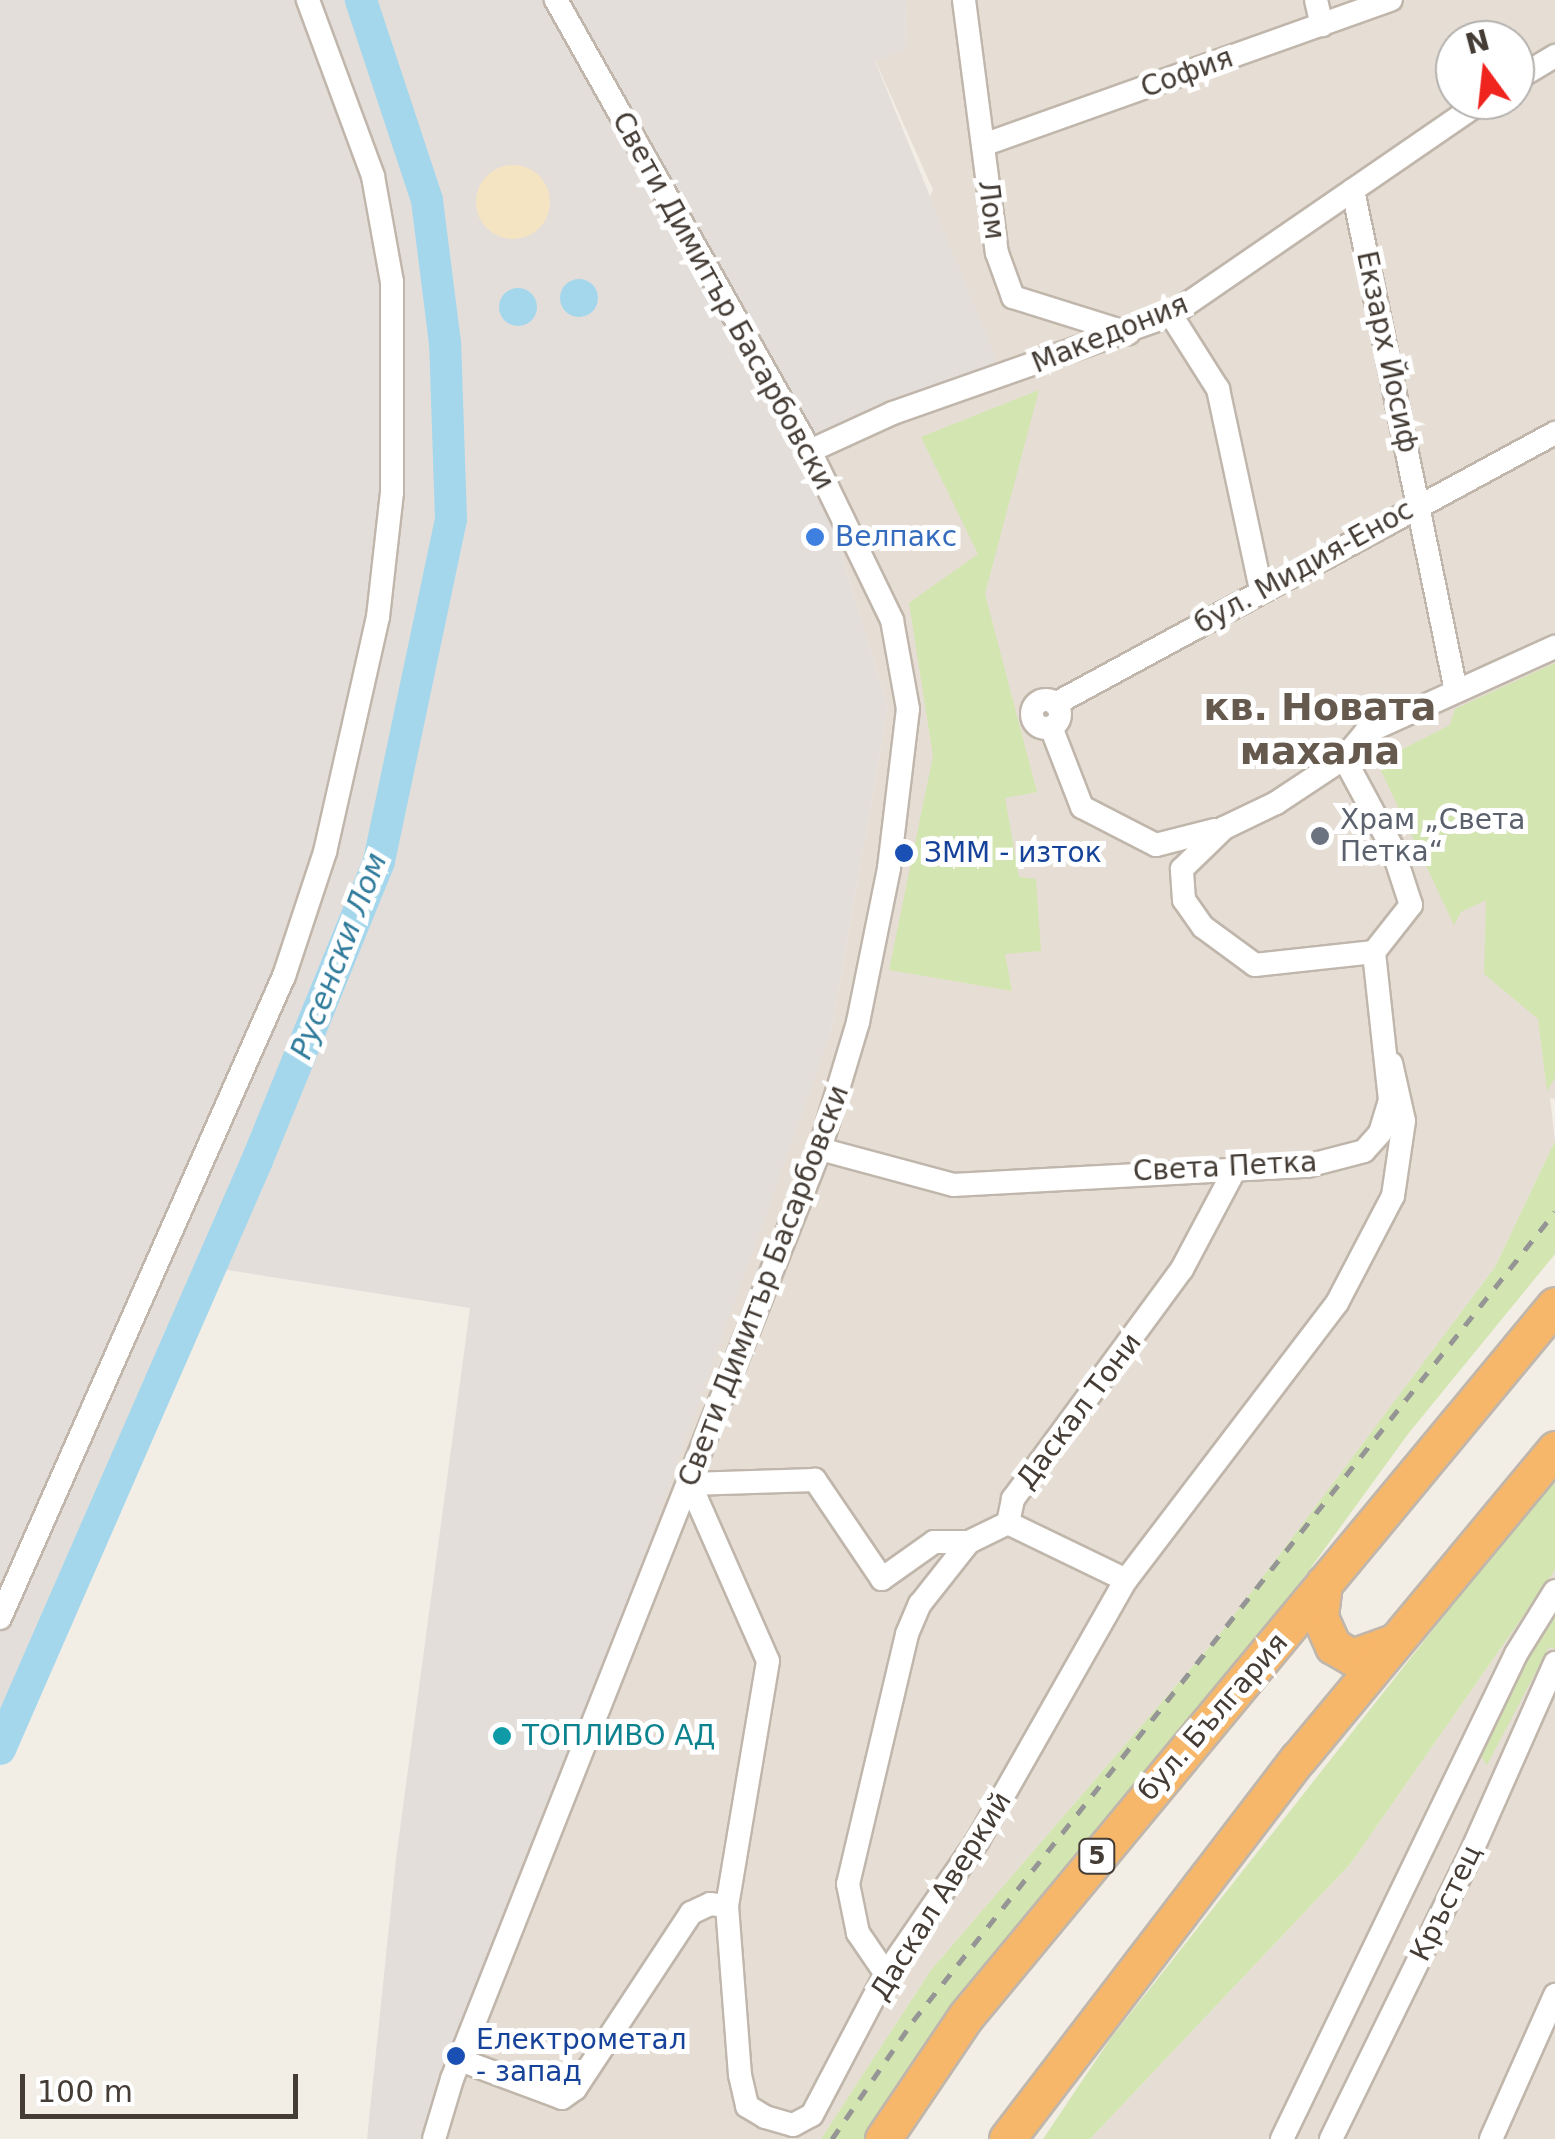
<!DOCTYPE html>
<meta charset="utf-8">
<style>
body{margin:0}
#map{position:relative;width:1555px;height:2139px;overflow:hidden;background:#f2ede5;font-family:"DejaVu Sans",sans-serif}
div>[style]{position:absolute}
.residential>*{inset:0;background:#e6ded4}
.industrial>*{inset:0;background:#e4deda}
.green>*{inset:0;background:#d3e5b0}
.sand>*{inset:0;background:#f5e4c2}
.round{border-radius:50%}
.water>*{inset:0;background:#a4d7ec}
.river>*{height:32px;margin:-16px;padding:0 16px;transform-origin:16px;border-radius:16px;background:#a4d7ec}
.roads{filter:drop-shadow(2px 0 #c0b6ab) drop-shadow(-2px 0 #c0b6ab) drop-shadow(0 2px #c0b6ab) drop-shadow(0 -2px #c0b6ab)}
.minor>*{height:22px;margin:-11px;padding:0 11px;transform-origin:11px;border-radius:11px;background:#fff}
.minor>.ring{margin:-11px;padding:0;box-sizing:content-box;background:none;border:22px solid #fff;border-radius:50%}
.highway>*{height:35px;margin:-17.5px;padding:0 17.5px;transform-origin:17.5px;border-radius:17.5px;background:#f7b76b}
.rail>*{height:5px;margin-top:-2.5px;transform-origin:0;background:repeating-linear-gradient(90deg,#959595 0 12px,transparent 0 24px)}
.dots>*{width:28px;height:28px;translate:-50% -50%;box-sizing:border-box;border:5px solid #fff;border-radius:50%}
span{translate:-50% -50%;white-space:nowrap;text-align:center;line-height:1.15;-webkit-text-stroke:10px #fff;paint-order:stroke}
.shield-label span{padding:2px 8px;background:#fff;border:2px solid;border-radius:8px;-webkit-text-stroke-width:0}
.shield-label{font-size:25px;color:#443c35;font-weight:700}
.street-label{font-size:28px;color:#443c35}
.shop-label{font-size:28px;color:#366cbe}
.left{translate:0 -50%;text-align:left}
.worship-label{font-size:28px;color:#5b616d}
.transit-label{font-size:28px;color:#164399}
.culture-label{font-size:28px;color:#0d838f}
.water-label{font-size:30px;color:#307b9b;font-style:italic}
.district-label{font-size:38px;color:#66594d;font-weight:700}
.north{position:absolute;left:1435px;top:20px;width:100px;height:100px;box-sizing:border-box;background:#fff;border:2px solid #b4b1ae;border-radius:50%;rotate:345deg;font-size:28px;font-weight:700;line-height:40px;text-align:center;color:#443c35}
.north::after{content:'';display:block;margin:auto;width:35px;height:45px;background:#f0241e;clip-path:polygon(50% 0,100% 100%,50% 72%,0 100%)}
.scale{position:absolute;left:20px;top:2074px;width:278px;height:45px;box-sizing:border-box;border:5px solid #443c35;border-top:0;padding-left:12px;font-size:30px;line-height:35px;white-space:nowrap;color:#443c35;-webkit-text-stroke:8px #fff;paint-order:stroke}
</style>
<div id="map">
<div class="residential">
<i style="clip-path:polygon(evenodd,906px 0,1555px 0,1555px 1099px,1550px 1098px,1555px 1141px,1495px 1267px,1217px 1638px,931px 1970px,821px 2139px,448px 2139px,460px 2060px,831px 1033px,888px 707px,810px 451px,933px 190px,875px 60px,905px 50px,906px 0,1455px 40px,1515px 40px,1515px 100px,1455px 100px,1455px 40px)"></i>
<i style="clip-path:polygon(1555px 1570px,1555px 2139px,1090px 2139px,1351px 1863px)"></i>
</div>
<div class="industrial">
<i style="clip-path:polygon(0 0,906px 0,905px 50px,875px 61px,997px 361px,810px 451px,888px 707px,831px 1033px,436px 2139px,367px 2139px,396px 1859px,470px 1308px,221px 1269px,0 1710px)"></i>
</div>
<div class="green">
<i style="clip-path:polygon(1039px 390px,985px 594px,1037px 792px,1005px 798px,1019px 877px,1036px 879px,1041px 951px,1005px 954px,1012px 991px,889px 970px,933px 756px,909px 603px,978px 554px,921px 437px)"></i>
<i style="clip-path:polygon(1555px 663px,1555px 1078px,1547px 1091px,1538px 1019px,1484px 974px,1486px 900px,1461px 912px,1454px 925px,1377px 762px,1450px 725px,1455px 709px)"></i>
<i style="clip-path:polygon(1555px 1141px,1555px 1254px,1408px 1434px,1254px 1646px,869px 2139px,821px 2139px,931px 1970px,1217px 1638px,1495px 1267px)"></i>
<i style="clip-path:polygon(1555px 1475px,1555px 1570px,1351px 1863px,1090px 2139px,1043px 2139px,1111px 2038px)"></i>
<i style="clip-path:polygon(1555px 1600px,1555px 1649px,1549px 1647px,1487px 1765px,1475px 1748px)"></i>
</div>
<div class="sand">
<i class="round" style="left:476px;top:165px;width:74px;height:74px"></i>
</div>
<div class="water">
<i class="round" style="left:560px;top:279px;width:38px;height:38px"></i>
<i class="round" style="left:499px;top:288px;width:38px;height:38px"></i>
</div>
<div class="river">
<i style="left:0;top:1749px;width:639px;rotate:-66.4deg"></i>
<i style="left:256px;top:1163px;width:326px;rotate:-67.8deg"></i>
<i style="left:379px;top:861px;width:349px;rotate:-78.1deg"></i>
<i style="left:451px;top:520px;width:177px;rotate:-91.9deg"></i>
<i style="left:445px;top:343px;width:144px;rotate:-97.2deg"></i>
<i style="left:427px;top:200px;width:211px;rotate:-108.3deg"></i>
</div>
<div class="roads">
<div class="minor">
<i style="left:964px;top:0;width:255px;rotate:82.6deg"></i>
<i style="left:997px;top:253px;width:47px;rotate:70deg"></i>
<i style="left:1013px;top:297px;width:121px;rotate:17.4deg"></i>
<i style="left:1316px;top:0;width:26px;rotate:77deg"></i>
<i style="left:1515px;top:80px;width:47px;rotate:-31deg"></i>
<i style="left:983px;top:145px;width:433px;rotate:-19.6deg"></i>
<i style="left:1353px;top:190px;width:511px;rotate:78.38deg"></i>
<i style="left:1171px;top:315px;width:88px;rotate:57.6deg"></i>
<i style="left:1218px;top:389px;width:206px;rotate:77.9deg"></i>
<i style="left:810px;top:451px;width:91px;rotate:-24.6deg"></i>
<i style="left:893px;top:413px;width:295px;rotate:-19.4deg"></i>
<i style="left:1171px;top:315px;width:380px;rotate:-34.5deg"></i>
<i class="ring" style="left:1032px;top:700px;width:6px;height:6px"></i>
<i style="left:1055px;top:704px;width:569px;rotate:-28.46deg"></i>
<i style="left:1051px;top:727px;width:86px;rotate:68.8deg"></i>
<i style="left:1082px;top:807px;width:83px;rotate:27.2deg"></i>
<i style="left:1156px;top:845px;width:61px;rotate:-14.3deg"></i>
<i style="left:1344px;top:758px;width:101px;rotate:61.7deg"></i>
<i style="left:1392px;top:847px;width:61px;rotate:71.9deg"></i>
<i style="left:1411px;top:905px;width:60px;rotate:128.2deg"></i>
<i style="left:820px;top:1149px;width:138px;rotate:15.1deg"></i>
<i style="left:953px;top:1185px;width:355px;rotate:-3.1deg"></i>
<i style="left:1307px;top:1166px;width:59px;rotate:-14.7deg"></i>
<i style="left:1364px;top:1151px;width:24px;rotate:-48deg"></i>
<i style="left:1380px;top:1133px;width:34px;rotate:-73deg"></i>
<i style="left:1390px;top:1100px;width:149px;rotate:-96.2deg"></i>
<i style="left:1374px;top:952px;width:120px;rotate:173.8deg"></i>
<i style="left:1255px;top:965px;width:64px;rotate:-143.8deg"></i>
<i style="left:1203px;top:927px;width:33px;rotate:-125deg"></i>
<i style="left:1184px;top:900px;width:31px;rotate:-94deg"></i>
<i style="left:1182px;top:869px;width:59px;rotate:-44.3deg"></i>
<i style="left:1224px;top:828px;width:58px;rotate:-25.7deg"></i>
<i style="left:1276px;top:803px;width:82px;rotate:-33.5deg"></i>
<i style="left:1344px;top:758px;width:33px;rotate:-50deg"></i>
<i style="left:1365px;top:733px;width:209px;rotate:-24.4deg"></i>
<i style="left:1008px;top:1523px;width:131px;rotate:25.8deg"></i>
<i style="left:969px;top:1542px;width:35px;rotate:180deg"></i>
<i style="left:934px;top:1542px;width:64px;rotate:144.6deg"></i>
<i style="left:882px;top:1579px;width:120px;rotate:-124.1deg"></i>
<i style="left:815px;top:1480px;width:125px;rotate:178.2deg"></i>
<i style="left:690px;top:1484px;width:193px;rotate:66.2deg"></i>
<i style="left:768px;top:1661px;width:248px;rotate:99.5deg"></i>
<i style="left:727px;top:1906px;width:169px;rotate:85.6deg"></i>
<i style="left:740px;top:2075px;width:32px;rotate:77deg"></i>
<i style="left:747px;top:2106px;width:21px;rotate:31deg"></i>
<i style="left:765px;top:2117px;width:29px;rotate:16deg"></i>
<i style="left:793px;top:2125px;width:21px;rotate:-28deg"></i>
<i style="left:812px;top:2115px;width:159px;rotate:-62.3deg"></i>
<i style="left:886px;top:1974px;width:163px;rotate:-55.5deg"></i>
<i style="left:978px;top:1840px;width:299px;rotate:-60.4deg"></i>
<i style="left:1126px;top:1580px;width:348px;rotate:-52.7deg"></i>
<i style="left:1337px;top:1303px;width:121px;rotate:-62.4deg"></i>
<i style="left:1393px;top:1196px;width:76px;rotate:-81.7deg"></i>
<i style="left:1404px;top:1121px;width:59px;rotate:-102.6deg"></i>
<i style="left:0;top:1618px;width:702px;rotate:-66.14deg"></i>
<i style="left:284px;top:976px;width:131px;rotate:-71.7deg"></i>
<i style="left:325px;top:852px;width:241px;rotate:-77.3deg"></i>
<i style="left:378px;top:617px;width:126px;rotate:-83.6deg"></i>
<i style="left:392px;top:492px;width:210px;rotate:-90deg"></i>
<i style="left:392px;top:282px;width:108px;rotate:-100.2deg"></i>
<i style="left:373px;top:176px;width:188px;rotate:-110.3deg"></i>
<i style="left:886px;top:1974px;width:50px;rotate:-124.3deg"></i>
<i style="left:858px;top:1933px;width:50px;rotate:-101.5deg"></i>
<i style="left:848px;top:1884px;width:257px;rotate:-76.7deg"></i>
<i style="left:907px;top:1634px;width:33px;rotate:-67deg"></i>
<i style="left:920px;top:1604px;width:79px;rotate:-51.7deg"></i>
<i style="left:969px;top:1542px;width:43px;rotate:-26deg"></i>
<i style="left:1008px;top:1523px;width:25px;rotate:-78deg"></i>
<i style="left:1013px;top:1499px;width:285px;rotate:-53.7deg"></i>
<i style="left:1182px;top:1269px;width:111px;rotate:-62deg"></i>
<i style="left:460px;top:2060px;width:109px;rotate:20.4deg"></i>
<i style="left:562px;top:2098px;width:16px;rotate:-35deg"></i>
<i style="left:575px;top:2089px;width:211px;rotate:-56.6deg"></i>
<i style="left:691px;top:1913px;width:21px;rotate:-25deg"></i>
<i style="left:710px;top:1904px;width:17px;rotate:7deg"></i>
<i style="left:434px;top:2139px;width:63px;rotate:-73.3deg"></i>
<i style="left:452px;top:2079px;width:1000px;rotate:-68.41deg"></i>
<i style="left:820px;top:1149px;width:133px;rotate:-73.3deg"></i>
<i style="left:858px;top:1022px;width:157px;rotate:-78.6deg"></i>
<i style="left:889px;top:868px;width:160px;rotate:-83.2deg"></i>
<i style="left:908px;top:709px;width:90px;rotate:-100.2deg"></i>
<i style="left:892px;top:620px;width:188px;rotate:-115.9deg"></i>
<i style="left:810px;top:451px;width:518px;rotate:-119.39deg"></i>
<i style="left:1282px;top:2139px;width:538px;rotate:-64.24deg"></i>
<i style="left:1516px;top:1654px;width:74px;rotate:-58.2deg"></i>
<i style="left:1331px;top:2139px;width:306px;rotate:-63.9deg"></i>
<i style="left:1466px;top:1864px;width:220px;rotate:-66.1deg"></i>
<i style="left:1491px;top:2139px;width:158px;rotate:-66deg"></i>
</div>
<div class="highway">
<i style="left:1324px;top:1583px;width:34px;rotate:97deg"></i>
<i style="left:1320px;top:1617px;width:32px;rotate:66deg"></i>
<i style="left:1333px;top:1646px;width:22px;rotate:30deg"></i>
<i style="left:1352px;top:1657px;width:45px;rotate:-19.7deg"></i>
<i style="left:883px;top:2139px;width:148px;rotate:-56deg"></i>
<i style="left:966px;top:2016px;width:923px;rotate:-50.36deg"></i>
<i style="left:1007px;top:2139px;width:479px;rotate:-52.6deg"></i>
<i style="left:1298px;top:1759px;width:403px;rotate:-50.3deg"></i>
</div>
</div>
<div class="rail">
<i style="left:832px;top:2139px;width:143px;rotate:-55.5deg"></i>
<i style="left:913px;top:2021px;width:1033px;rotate:-51.57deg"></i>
</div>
<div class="dots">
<i style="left:815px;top:537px;background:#3f7fe0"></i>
<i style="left:1320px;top:836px;background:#6b7280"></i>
<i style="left:904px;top:853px;background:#1a4fb4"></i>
<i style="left:502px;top:1736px;background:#0f9aa8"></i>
<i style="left:456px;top:2056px;background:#1a4fb4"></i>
</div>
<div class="shield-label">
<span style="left:1097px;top:1856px">5</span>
</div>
<div class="street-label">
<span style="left:1187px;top:73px;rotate:-20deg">София</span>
<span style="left:991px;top:210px;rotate:83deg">Лом</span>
<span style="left:723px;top:301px;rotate:61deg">Свети Димитър Басарбовски</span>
<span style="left:1110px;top:334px;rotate:-22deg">Македония</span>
<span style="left:1387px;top:352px;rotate:78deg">Екзарх Йосиф</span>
<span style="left:1304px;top:567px;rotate:-29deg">бул. Мидия-Енос</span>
<span style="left:1225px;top:1167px;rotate:-3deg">Света Петка</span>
<span style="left:764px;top:1286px;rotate:-69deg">Свети Димитър Басарбовски</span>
<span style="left:1079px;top:1411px;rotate:-53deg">Даскал Тони</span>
<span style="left:1213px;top:1717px;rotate:-49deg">бул. България</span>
<span style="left:941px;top:1896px;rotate:-58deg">Даскал Аверкий</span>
<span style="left:1446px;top:1903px;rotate:-64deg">Кръстец</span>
</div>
<div class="shop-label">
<span class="left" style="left:835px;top:537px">Велпакс</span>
</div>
<div class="worship-label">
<span class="left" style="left:1340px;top:836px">Храм „Света<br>Петка“</span>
</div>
<div class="transit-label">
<span class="left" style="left:924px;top:853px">ЗММ - изток</span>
<span class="left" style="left:476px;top:2056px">Електрометал<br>- запад</span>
</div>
<div class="culture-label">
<span class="left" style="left:522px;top:1736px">ТОПЛИВО АД</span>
</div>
<div class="water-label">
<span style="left:339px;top:956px;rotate:-69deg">Русенски Лом</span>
</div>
<div class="district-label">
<span style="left:1320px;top:730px">кв. Новата<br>махала</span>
</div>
<div class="north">N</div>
<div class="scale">100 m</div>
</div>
